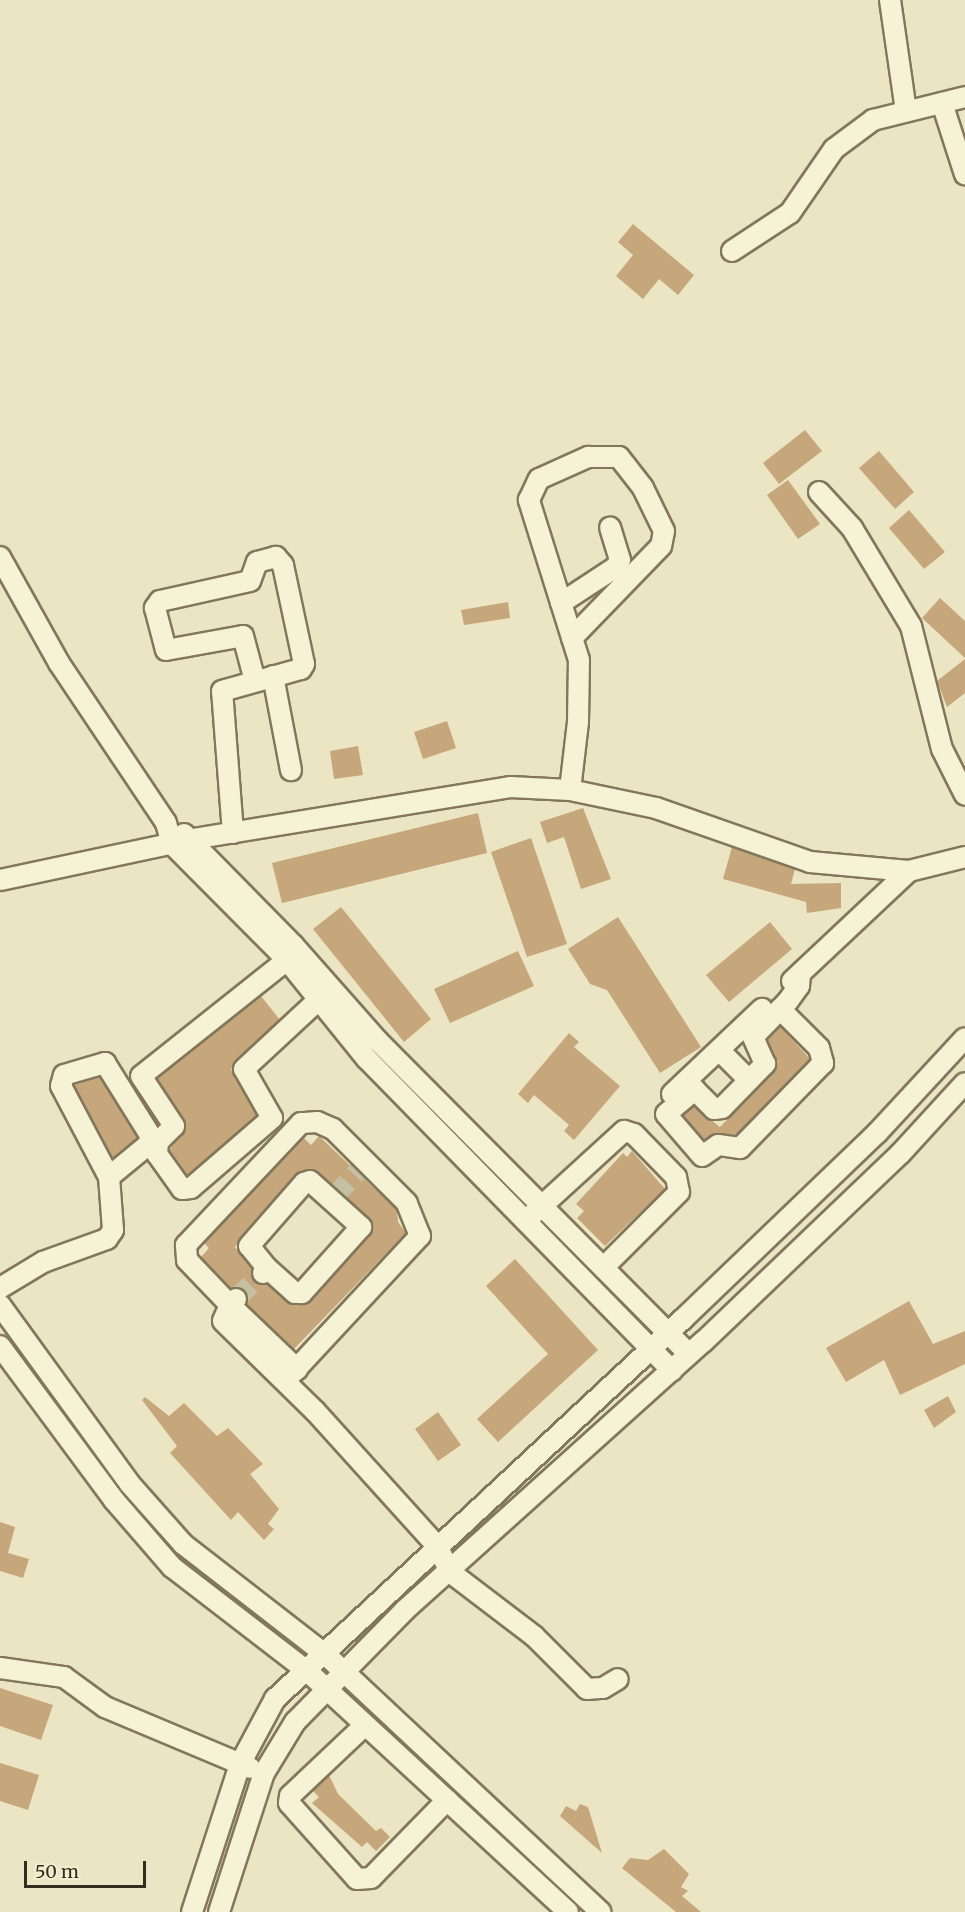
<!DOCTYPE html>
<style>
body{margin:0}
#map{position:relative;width:965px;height:1912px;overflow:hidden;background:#ebe5c3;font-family:Merriweather,serif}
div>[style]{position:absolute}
.building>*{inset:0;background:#c6a67b}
.minor-tunnel>*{height:20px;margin-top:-10px;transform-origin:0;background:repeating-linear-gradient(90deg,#c6c0a2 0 20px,transparent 0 30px)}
.roads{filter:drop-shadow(2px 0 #83775b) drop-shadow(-2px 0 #83775b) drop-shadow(0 2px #83775b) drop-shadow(0 -2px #83775b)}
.minor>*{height:20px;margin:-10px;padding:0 10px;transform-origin:10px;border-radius:10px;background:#f6f2d5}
span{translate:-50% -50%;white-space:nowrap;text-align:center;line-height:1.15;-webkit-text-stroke:4.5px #f3eed2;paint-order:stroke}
.scale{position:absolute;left:24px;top:1861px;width:122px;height:27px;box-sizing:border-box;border:3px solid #342c1e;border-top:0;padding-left:8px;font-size:18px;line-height:21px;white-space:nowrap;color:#342c1e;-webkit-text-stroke:4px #f3eed2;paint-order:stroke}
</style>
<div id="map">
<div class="building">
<i style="clip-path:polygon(633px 224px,694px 275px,678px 295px,659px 279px,643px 299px,616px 276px,633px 255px,618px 242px)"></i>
<i style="clip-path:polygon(805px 430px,822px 451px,779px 484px,763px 463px)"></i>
<i style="clip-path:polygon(879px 451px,914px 492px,895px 509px,859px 468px)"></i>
<i style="clip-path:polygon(788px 480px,820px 524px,798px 539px,767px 495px)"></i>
<i style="clip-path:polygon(909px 510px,945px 552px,924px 569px,889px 528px)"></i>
<i style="clip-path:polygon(940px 598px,965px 621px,965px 658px,922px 618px)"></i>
<i style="clip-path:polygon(508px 602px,510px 618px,464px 625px,461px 610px)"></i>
<i style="clip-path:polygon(965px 659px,965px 693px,947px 707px,937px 681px)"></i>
<i style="clip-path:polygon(447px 721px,456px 748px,423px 759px,414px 732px)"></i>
<i style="clip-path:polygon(358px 746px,363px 775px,334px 779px,330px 751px)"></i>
<i style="clip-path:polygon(583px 808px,611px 879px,581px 889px,564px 837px,547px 843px,540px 822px)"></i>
<i style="clip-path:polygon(478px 813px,487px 853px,282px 903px,272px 863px)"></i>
<i style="clip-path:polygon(531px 838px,567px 944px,527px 957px,491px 852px)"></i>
<i style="clip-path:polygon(732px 847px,795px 869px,791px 884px,841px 883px,841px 908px,807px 913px,806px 902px,723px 879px)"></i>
<i style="clip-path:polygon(341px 907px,431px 1019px,404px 1042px,313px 929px)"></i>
<i style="clip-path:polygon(618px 917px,701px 1047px,660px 1073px,607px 990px,590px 984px,568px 949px)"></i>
<i style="clip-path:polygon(770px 922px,792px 949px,729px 1002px,706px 975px)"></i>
<i style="clip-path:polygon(518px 951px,534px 986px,450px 1023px,434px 989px)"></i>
<i style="clip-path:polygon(261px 996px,280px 1020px,231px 1069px,257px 1115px,187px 1176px,169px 1151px,186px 1124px,157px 1079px)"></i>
<i style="clip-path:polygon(780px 1026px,810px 1059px,736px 1135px,719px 1133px,704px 1140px,683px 1115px,694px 1106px,720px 1127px,774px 1072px,778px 1062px,767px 1040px)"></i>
<i style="clip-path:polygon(569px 1033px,579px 1042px,574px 1047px,620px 1086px,574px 1140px,564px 1131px,569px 1125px,534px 1095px,528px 1103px,518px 1094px)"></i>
<i style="clip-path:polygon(100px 1077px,138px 1138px,113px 1158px,74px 1085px)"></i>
<i style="clip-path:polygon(evenodd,319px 1136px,397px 1210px,398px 1222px,406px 1233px,294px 1349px,246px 1304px,244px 1290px,231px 1288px,201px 1257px,209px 1248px,204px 1243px,304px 1138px,311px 1145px,319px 1136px,308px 1169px,318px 1172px,369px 1218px,373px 1229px,311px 1301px,296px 1305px,267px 1284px,255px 1282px,252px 1269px,235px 1247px,295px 1175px,308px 1169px)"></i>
<i style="clip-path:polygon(632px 1151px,665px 1189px,605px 1246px,577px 1218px,584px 1211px,576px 1204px,623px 1153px,627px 1157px)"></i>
<i style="clip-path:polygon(515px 1259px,598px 1350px,498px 1442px,477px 1419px,548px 1354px,486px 1286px)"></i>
<i style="clip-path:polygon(909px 1301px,933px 1344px,965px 1331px,965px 1364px,900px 1395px,884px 1360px,846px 1382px,826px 1348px)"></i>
<i style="clip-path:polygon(948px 1396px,956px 1412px,934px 1428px,924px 1410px)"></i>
<i style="clip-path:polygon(145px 1397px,169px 1416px,184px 1403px,217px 1436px,228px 1428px,263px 1464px,250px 1474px,279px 1509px,268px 1524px,274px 1529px,264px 1540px,238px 1512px,231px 1520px,170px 1453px,177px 1446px,142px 1400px)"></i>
<i style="clip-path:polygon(438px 1412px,461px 1445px,438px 1461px,415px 1429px)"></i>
<i style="clip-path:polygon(0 1522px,15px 1527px,8px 1553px,29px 1559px,23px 1578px,0 1571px)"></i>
<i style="clip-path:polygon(0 1688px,53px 1705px,41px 1740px,0 1726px)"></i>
<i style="clip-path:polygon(0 1763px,39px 1775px,28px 1810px,0 1801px)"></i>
<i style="clip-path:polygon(329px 1775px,338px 1794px,376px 1831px,381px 1828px,390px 1837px,376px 1851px,367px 1842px,362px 1847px,312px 1803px,319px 1797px,313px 1791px)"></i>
<i style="clip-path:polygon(580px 1804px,588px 1807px,602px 1853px,560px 1816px,566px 1806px,576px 1811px)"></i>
<i style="clip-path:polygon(664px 1849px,689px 1874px,681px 1887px,688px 1891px,682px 1896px,701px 1912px,676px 1912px,622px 1868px,630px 1858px,648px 1860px)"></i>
</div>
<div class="minor-tunnel">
<i style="left:334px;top:1197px;width:40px;rotate:-47deg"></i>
<i style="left:236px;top:1299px;width:37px;rotate:-44deg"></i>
</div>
<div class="roads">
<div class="minor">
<i style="left:890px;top:0;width:112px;rotate:81.8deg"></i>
<i style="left:942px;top:103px;width:75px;rotate:72.1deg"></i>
<i style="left:732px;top:251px;width:69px;rotate:-33.2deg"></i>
<i style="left:790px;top:213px;width:78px;rotate:-55.5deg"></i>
<i style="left:834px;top:149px;width:49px;rotate:-36.6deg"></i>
<i style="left:873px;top:120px;width:95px;rotate:-14deg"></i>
<i style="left:819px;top:492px;width:49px;rotate:47.5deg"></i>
<i style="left:852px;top:528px;width:114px;rotate:59deg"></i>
<i style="left:911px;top:626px;width:127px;rotate:75.9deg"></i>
<i style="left:942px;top:749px;width:51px;rotate:63.4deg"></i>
<i style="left:0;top:557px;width:121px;rotate:60.9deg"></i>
<i style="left:59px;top:663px;width:192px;rotate:56.2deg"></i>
<i style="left:166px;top:823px;width:22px;rotate:74deg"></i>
<i style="left:172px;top:844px;width:163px;rotate:45.2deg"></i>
<i style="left:287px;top:960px;width:127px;rotate:51.1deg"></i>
<i style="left:367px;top:1059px;width:436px;rotate:45.6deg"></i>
<i style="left:561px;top:603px;width:66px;rotate:-33.2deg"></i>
<i style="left:616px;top:567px;width:8px;rotate:-60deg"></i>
<i style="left:620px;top:560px;width:34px;rotate:-107deg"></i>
<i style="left:273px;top:676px;width:96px;rotate:79.2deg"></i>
<i style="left:570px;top:790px;width:68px;rotate:-83.3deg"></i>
<i style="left:578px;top:722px;width:62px;rotate:-89.1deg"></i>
<i style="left:579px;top:660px;width:168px;rotate:-107.4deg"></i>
<i style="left:529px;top:500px;width:23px;rotate:-65deg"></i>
<i style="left:539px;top:479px;width:54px;rotate:-24.2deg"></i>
<i style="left:588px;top:457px;width:31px"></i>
<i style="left:619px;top:457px;width:39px;rotate:52deg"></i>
<i style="left:643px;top:488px;width:48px;rotate:64deg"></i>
<i style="left:664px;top:531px;width:15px;rotate:101deg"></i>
<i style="left:661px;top:546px;width:128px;rotate:134.1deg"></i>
<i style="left:233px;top:833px;width:142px;rotate:-94.4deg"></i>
<i style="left:222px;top:691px;width:82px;rotate:-15.6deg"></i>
<i style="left:301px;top:669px;width:6px;rotate:-59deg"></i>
<i style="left:304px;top:664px;width:101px;rotate:-102deg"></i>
<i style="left:283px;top:565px;width:11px;rotate:-131deg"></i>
<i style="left:276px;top:557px;width:20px;rotate:165deg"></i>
<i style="left:257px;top:562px;width:20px;rotate:110deg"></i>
<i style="left:250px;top:581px;width:92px;rotate:167.5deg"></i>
<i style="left:160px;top:601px;width:9px;rotate:126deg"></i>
<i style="left:155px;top:608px;width:43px;rotate:75.3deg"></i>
<i style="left:166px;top:650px;width:78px;rotate:-10.3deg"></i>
<i style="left:243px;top:636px;width:47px;rotate:75.1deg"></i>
<i style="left:184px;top:834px;width:156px;rotate:45.5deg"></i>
<i style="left:293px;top:945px;width:128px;rotate:48.5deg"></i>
<i style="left:378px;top:1041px;width:441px;rotate:45.2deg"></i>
<i style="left:0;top:880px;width:197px;rotate:-12deg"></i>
<i style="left:193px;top:839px;width:321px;rotate:-9.3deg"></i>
<i style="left:510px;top:787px;width:60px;rotate:2.9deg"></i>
<i style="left:570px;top:790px;width:88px;rotate:11.8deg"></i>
<i style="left:656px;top:808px;width:163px;rotate:19.3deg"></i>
<i style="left:810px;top:862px;width:99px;rotate:5.2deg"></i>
<i style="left:909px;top:871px;width:58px;rotate:-14deg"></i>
<i style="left:287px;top:960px;width:186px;rotate:141.5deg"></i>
<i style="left:141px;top:1076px;width:60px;rotate:56.6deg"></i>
<i style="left:174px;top:1126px;width:23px;rotate:135deg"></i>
<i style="left:158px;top:1142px;width:12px;rotate:95deg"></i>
<i style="left:157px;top:1154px;width:43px;rotate:54.5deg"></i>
<i style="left:182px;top:1189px;width:9px;rotate:-6deg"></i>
<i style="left:191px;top:1188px;width:107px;rotate:-40.8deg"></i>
<i style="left:272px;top:1118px;width:56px;rotate:-119.7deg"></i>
<i style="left:244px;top:1069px;width:113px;rotate:-42.9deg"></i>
<i style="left:792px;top:981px;width:161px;rotate:-43.2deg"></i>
<i style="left:780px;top:1009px;width:55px;rotate:45deg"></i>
<i style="left:819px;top:1048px;width:16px;rotate:75deg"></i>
<i style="left:823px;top:1063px;width:119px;rotate:134.3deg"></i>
<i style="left:740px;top:1148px;width:22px;rotate:-172deg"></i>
<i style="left:718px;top:1145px;width:19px;rotate:145deg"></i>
<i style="left:702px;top:1156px;width:55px;rotate:-130.6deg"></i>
<i style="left:666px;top:1114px;width:38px;rotate:-40deg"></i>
<i style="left:695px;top:1090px;width:27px;rotate:45deg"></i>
<i style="left:714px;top:1109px;width:8px;rotate:-7deg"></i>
<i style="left:722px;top:1108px;width:62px;rotate:-45.7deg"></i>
<i style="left:765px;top:1064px;width:30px;rotate:-114deg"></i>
<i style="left:753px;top:1037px;width:50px;rotate:-45.8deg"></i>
<i style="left:788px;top:1001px;width:19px;rotate:-54deg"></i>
<i style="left:799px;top:986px;width:12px;rotate:-85deg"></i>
<i style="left:719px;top:1050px;width:42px;rotate:45deg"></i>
<i style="left:672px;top:1094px;width:124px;rotate:-43.4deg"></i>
<i style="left:532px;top:1215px;width:125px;rotate:-42.4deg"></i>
<i style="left:624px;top:1131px;width:10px;rotate:17deg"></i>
<i style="left:634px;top:1134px;width:60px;rotate:45.7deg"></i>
<i style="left:676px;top:1177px;width:15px;rotate:79deg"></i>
<i style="left:679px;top:1192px;width:107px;rotate:135deg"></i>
<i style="left:263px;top:1273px;width:6px;rotate:-51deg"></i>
<i style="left:267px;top:1268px;width:28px;rotate:-129deg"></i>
<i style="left:249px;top:1246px;width:84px;rotate:-48.9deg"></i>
<i style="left:304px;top:1183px;width:6px;rotate:-18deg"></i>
<i style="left:310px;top:1181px;width:69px;rotate:42deg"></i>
<i style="left:361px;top:1227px;width:89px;rotate:131.8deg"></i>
<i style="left:302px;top:1293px;width:7px;rotate:180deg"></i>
<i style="left:295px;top:1293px;width:38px;rotate:-138deg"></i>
<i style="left:0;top:1288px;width:50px;rotate:-31.2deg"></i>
<i style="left:43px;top:1262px;width:68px;rotate:-19.8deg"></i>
<i style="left:107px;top:1239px;width:11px;rotate:-56deg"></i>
<i style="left:113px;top:1230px;width:53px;rotate:-94.3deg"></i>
<i style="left:109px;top:1177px;width:103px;rotate:-117.8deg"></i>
<i style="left:61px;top:1086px;width:11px;rotate:-75deg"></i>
<i style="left:64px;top:1075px;width:43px;rotate:-16.3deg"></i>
<i style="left:105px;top:1063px;width:85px;rotate:58deg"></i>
<i style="left:150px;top:1135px;width:9px;rotate:96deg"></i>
<i style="left:149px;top:1144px;width:52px;rotate:140.5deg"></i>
<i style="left:236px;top:1299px;width:8px;rotate:135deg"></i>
<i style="left:230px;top:1305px;width:93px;rotate:43.7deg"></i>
<i style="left:0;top:1305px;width:221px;rotate:54deg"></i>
<i style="left:130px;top:1484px;width:80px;rotate:48.5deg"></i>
<i style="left:183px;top:1544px;width:181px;rotate:37.8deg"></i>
<i style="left:326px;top:1655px;width:376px;rotate:43.1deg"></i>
<i style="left:0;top:1346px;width:192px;rotate:53.5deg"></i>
<i style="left:114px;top:1500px;width:89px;rotate:49.1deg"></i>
<i style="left:172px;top:1567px;width:170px;rotate:37.6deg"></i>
<i style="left:307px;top:1671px;width:355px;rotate:42.7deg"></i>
<i style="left:286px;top:1380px;width:197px;rotate:-47.1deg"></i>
<i style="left:420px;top:1236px;width:35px;rotate:-112deg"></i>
<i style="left:407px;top:1203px;width:105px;rotate:-135deg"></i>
<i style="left:333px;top:1129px;width:17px;rotate:-156deg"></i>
<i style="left:317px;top:1122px;width:16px;rotate:176deg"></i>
<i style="left:301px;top:1123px;width:168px;rotate:133.3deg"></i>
<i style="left:186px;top:1245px;width:15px;rotate:86deg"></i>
<i style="left:187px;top:1260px;width:62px;rotate:46.3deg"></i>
<i style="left:230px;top:1305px;width:17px;rotate:114deg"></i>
<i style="left:223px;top:1321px;width:129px;rotate:44.4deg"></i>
<i style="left:315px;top:1411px;width:182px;rotate:47.9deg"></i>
<i style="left:437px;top:1546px;width:29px;rotate:63deg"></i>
<i style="left:450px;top:1572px;width:106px;rotate:37.3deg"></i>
<i style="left:534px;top:1636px;width:75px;rotate:45deg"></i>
<i style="left:587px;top:1689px;width:16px;rotate:-4deg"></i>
<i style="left:603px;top:1688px;width:17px;rotate:-31deg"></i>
<i style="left:0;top:1668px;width:65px;rotate:8deg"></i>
<i style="left:64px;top:1677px;width:51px;rotate:36.2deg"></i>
<i style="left:105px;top:1707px;width:157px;rotate:22.8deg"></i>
<i style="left:365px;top:1725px;width:103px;rotate:136.6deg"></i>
<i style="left:290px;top:1796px;width:7px;rotate:98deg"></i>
<i style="left:289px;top:1803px;width:102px;rotate:48.2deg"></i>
<i style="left:357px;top:1879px;width:14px;rotate:-4deg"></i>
<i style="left:371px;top:1878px;width:109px;rotate:-45.7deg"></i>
<i style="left:192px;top:1912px;width:156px;rotate:-72deg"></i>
<i style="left:240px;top:1764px;width:74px;rotate:-61.7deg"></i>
<i style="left:275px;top:1699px;width:558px;rotate:-42.96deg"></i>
<i style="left:683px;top:1319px;width:269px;rotate:-43.8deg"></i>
<i style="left:877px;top:1133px;width:129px;rotate:-47.2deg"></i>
<i style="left:219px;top:1912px;width:146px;rotate:-72.1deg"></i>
<i style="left:264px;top:1773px;width:60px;rotate:-58.7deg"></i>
<i style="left:295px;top:1722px;width:157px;rotate:-45.5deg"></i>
<i style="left:405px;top:1610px;width:401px;rotate:-42deg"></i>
<i style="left:703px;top:1342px;width:272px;rotate:-43.7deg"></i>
<i style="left:900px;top:1154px;width:96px;rotate:-47.5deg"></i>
</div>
</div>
<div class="scale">50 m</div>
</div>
